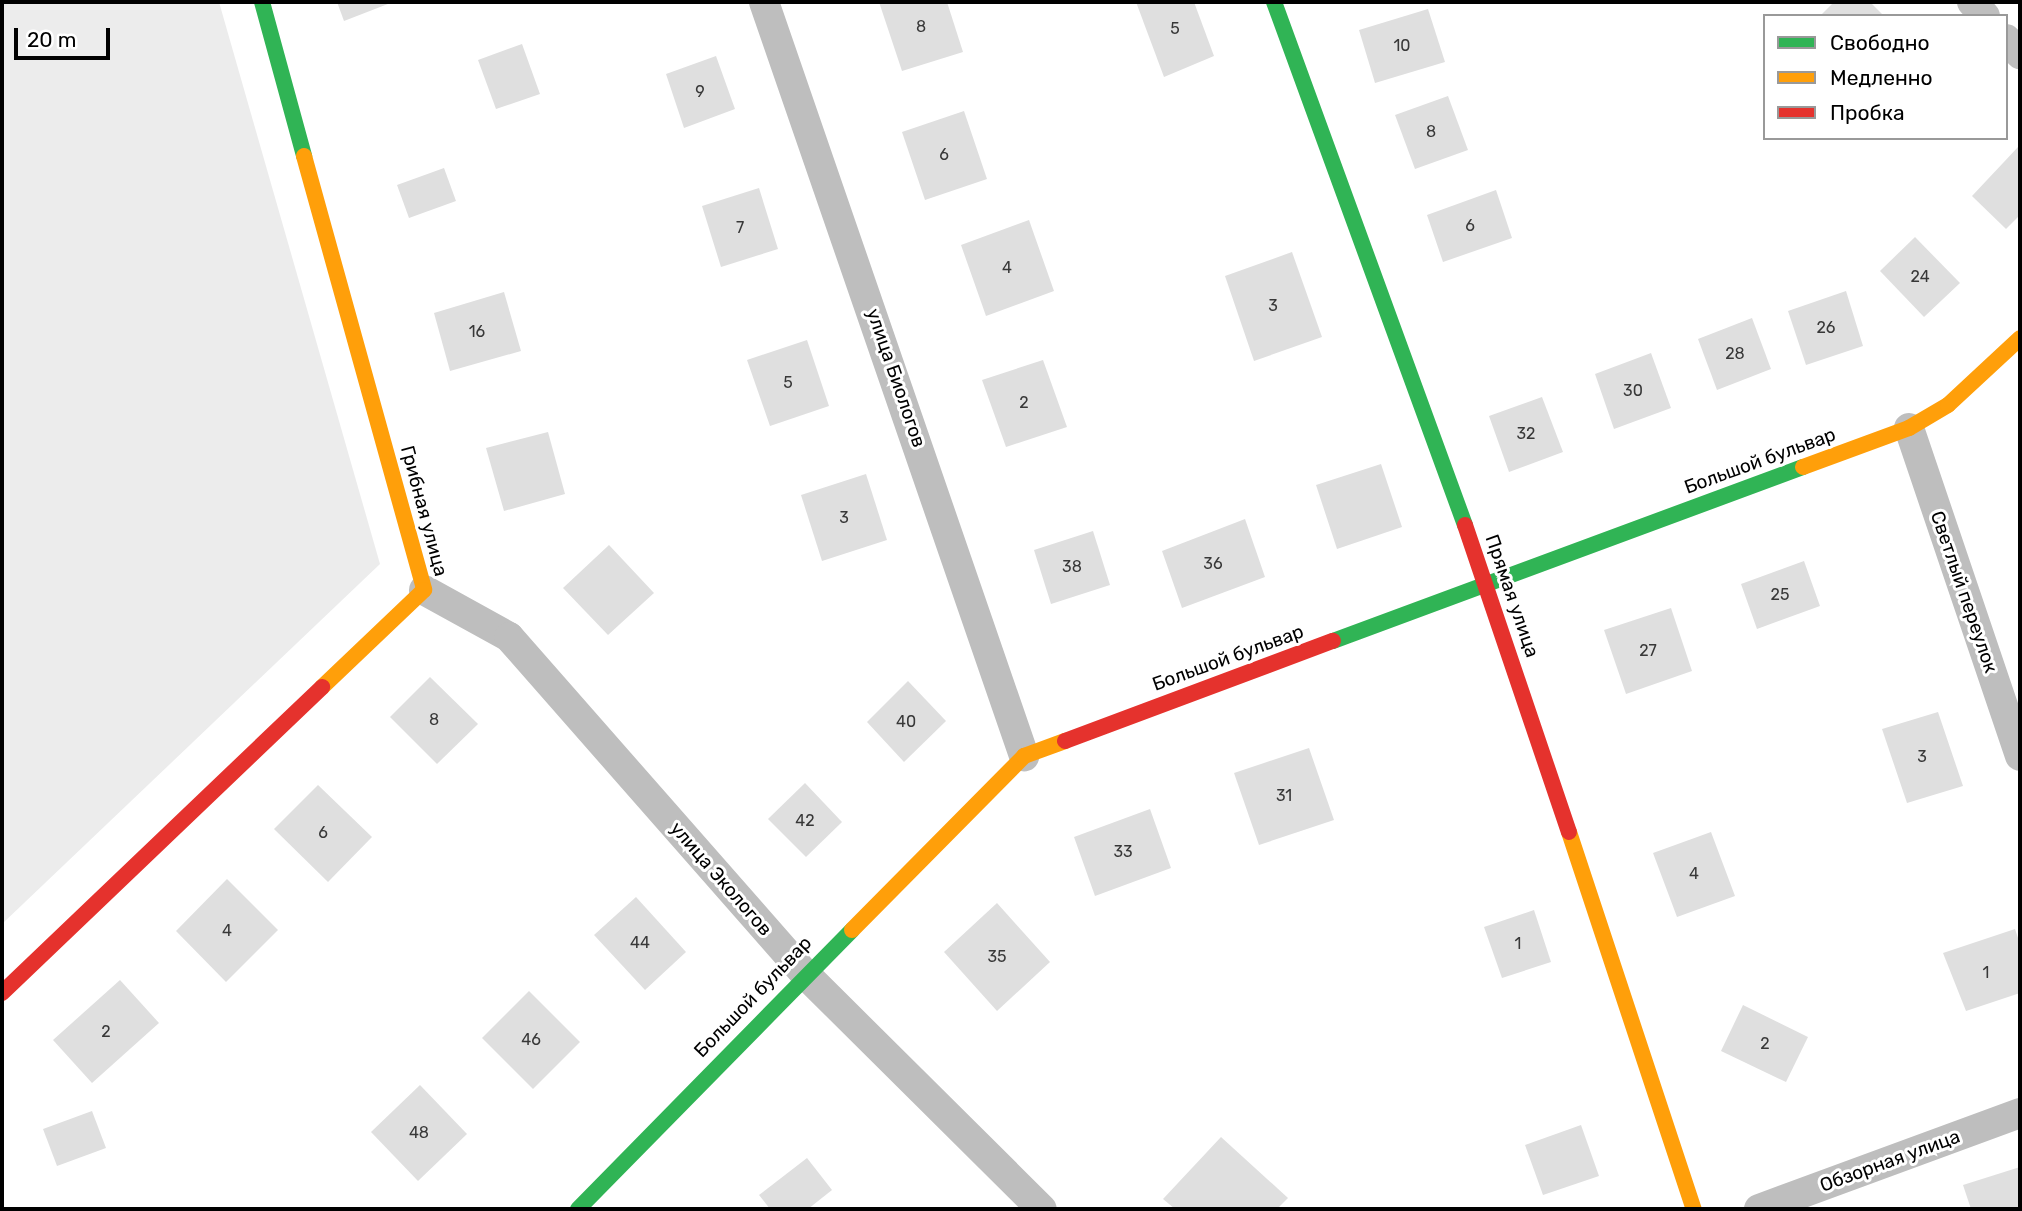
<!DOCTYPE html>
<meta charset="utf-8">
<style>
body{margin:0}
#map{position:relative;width:2022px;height:1211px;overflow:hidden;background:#fff;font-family:Rubik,sans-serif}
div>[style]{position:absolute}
.green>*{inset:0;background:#ececec}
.building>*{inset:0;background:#dfdfdf}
.street>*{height:30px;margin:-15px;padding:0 15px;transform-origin:15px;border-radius:15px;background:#bebebe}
.fast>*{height:16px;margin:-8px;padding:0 8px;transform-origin:8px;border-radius:8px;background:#30b455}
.slow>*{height:16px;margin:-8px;padding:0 8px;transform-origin:8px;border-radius:8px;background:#ff9f0a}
.jam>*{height:16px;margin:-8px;padding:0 8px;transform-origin:8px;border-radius:8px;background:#e5322d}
span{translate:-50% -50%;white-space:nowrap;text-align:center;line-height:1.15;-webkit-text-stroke:6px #fff;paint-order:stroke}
.number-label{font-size:16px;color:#383838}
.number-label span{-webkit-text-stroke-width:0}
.street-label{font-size:19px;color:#000}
.frame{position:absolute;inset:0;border:4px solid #000;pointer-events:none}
.legend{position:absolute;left:1763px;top:14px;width:245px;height:126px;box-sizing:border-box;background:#fff;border:2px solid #999;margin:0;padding:9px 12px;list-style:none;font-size:21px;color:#000}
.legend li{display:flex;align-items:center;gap:14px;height:35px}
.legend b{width:35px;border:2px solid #999}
.scale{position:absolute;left:14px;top:28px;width:96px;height:32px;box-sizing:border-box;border:4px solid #000;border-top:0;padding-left:9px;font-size:21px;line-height:24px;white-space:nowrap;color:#000;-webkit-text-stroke:5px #fff;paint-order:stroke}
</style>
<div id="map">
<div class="green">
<i style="clip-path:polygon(2px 2px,219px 2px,380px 564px,2px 924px)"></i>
</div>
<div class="building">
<i style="clip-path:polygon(337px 2px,393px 2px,344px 21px)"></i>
<i style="clip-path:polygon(879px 2px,947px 2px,963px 52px,902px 71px)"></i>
<i style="clip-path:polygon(1136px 2px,1194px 2px,1214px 56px,1164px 77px)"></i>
<i style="clip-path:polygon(1834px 2px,1870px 2px,1884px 16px,1820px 16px)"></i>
<i style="clip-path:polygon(1428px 9px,1445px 62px,1375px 83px,1359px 30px)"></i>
<i style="clip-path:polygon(522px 44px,540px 94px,496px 109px,478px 60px)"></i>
<i style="clip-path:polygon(716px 56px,735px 109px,684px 128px,666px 74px)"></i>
<i style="clip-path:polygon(1448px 96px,1468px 150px,1415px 169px,1395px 115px)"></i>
<i style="clip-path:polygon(964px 111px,987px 179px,925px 200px,902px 132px)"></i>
<i style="clip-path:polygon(2018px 147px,2020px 215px,2006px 229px,1972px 196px)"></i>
<i style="clip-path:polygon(444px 168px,456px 201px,409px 218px,397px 185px)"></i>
<i style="clip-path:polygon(759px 188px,778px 249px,721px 267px,702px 206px)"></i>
<i style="clip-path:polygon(1496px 190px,1512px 238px,1443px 262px,1427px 215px)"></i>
<i style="clip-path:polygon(1029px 220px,1054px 291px,986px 316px,961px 245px)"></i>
<i style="clip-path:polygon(1915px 237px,1960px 283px,1924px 317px,1880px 271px)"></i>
<i style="clip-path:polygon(1292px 252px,1322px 337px,1254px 361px,1225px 276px)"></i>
<i style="clip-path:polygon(1846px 291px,1863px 346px,1806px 365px,1788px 311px)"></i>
<i style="clip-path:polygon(504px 292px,521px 351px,450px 371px,434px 313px)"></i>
<i style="clip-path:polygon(1752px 318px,1771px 369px,1717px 390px,1698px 339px)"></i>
<i style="clip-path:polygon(807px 340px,829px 406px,770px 426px,747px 360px)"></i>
<i style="clip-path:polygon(1651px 353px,1671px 408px,1614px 429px,1595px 374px)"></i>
<i style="clip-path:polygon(1043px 360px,1067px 427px,1006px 447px,982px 380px)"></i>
<i style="clip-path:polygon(1542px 397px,1563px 452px,1509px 472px,1489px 416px)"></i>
<i style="clip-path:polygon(548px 432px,565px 494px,504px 511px,486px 448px)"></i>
<i style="clip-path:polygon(1381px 464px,1402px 527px,1337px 549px,1316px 485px)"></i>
<i style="clip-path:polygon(866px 474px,887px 540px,822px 561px,801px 495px)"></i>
<i style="clip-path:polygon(1245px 519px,1265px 577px,1182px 608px,1162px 551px)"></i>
<i style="clip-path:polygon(1093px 531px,1110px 585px,1051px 604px,1034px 550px)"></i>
<i style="clip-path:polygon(609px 545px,654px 593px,608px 635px,563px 588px)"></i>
<i style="clip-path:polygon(1804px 561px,1820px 606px,1757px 629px,1741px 584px)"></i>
<i style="clip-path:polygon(1671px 608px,1692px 671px,1626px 694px,1604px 630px)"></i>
<i style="clip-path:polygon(430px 677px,478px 724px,437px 764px,390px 717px)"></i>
<i style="clip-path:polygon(908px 681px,946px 721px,904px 762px,867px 722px)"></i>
<i style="clip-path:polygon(1938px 712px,1963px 786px,1907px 803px,1882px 729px)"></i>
<i style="clip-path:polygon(1309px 748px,1334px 820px,1259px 845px,1234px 773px)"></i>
<i style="clip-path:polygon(805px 783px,842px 822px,806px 857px,768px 819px)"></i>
<i style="clip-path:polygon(318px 785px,372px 837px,328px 882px,274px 829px)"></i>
<i style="clip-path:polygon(1150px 809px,1171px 868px,1095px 896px,1074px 837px)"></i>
<i style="clip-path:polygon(1711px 832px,1735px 896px,1677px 917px,1653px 853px)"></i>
<i style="clip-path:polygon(227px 879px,278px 930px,226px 982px,176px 931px)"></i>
<i style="clip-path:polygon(636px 897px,686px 952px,645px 990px,594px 935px)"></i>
<i style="clip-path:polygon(997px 903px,1050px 962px,997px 1011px,944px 952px)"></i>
<i style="clip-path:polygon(1534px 910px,1551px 962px,1502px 978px,1484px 927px)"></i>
<i style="clip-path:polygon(2015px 929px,2020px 944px,2020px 993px,1966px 1011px,1943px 953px)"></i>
<i style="clip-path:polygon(120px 980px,159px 1023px,92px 1083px,53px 1040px)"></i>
<i style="clip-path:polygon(529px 991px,580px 1042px,533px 1089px,482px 1038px)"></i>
<i style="clip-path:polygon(1743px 1005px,1808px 1037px,1786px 1082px,1721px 1051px)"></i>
<i style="clip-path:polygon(420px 1085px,467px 1134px,418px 1181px,371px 1132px)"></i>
<i style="clip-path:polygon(92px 1111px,106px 1148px,57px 1166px,43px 1129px)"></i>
<i style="clip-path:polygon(1581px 1125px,1599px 1176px,1543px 1195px,1525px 1145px)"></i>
<i style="clip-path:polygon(1221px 1137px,1288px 1198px,1277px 1209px,1175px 1209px,1163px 1199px)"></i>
<i style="clip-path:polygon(807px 1158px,832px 1190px,808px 1209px,770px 1209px,759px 1195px)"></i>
<i style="clip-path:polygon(2020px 1167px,2020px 1209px,1971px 1209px,1963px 1185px)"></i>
</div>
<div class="street">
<i style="left:764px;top:2px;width:798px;rotate:70.97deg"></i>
<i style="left:1972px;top:2px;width:19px;rotate:47deg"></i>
<i style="left:2006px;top:39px;width:21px;rotate:47deg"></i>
<i style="left:1909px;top:428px;width:346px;rotate:71.3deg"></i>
<i style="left:424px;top:590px;width:97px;rotate:28.9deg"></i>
<i style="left:509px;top:637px;width:447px;rotate:48.7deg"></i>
<i style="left:804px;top:973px;width:335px;rotate:44.8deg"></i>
<i style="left:1759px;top:1209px;width:278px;rotate:-20.2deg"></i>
</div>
<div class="fast">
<i style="left:262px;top:2px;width:160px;rotate:74.7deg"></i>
<i style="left:1274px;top:2px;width:557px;rotate:69.94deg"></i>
<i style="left:1333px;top:641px;width:501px;rotate:-20.32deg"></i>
<i style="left:578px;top:1209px;width:391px;rotate:-45.5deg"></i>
</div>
<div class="slow">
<i style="left:304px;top:156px;width:450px;rotate:74.5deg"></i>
<i style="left:424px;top:590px;width:141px;rotate:136.4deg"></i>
<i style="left:1803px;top:467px;width:113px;rotate:-20.2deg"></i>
<i style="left:1909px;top:428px;width:45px;rotate:-30.5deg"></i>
<i style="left:1948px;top:405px;width:98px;rotate:-42.9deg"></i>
<i style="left:1569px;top:832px;width:397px;rotate:71.7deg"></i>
<i style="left:852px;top:930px;width:245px;rotate:-45.3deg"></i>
<i style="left:1024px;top:756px;width:44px;rotate:-20.1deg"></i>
</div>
<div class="jam">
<i style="left:1465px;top:525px;width:324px;rotate:71.3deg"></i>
<i style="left:1065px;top:741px;width:286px;rotate:-20.5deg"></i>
<i style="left:2px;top:993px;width:443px;rotate:-43.7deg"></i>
</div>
<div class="number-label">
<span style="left:921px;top:27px">8</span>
<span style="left:1175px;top:29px">5</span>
<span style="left:1402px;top:46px">10</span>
<span style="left:700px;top:92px">9</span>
<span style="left:1431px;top:132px">8</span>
<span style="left:944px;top:155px">6</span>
<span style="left:1470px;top:226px">6</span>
<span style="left:740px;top:228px">7</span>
<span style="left:1007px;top:268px">4</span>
<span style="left:1920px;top:277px">24</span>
<span style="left:1273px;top:306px">3</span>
<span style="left:1826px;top:328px">26</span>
<span style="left:477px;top:332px">16</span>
<span style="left:1735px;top:354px">28</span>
<span style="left:788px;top:383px">5</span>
<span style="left:1633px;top:391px">30</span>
<span style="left:1024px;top:403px">2</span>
<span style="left:1526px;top:434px">32</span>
<span style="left:844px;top:518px">3</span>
<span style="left:1213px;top:564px">36</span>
<span style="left:1072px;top:567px">38</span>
<span style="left:1780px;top:595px">25</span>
<span style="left:1648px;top:651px">27</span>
<span style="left:434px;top:720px">8</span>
<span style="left:906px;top:722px">40</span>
<span style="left:1922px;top:757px">3</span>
<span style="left:1284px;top:796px">31</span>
<span style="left:805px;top:821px">42</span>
<span style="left:323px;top:833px">6</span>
<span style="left:1123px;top:852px">33</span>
<span style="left:1694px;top:874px">4</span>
<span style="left:227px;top:931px">4</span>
<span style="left:640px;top:943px">44</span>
<span style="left:1518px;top:944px">1</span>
<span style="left:997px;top:957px">35</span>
<span style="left:1986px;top:973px">1</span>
<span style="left:106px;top:1032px">2</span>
<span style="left:531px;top:1040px">46</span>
<span style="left:1765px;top:1044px">2</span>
<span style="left:419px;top:1133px">48</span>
</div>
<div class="street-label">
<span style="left:896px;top:378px;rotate:71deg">улица Биологов</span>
<span style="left:1760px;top:461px;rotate:-20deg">Большой бульвар</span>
<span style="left:424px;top:511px;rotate:75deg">Грибная улица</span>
<span style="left:1964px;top:592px;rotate:71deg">Светлый переулок</span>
<span style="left:1512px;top:596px;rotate:71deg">Прямая улица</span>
<span style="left:1228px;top:658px;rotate:-20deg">Большой бульвар</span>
<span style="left:721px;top:879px;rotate:49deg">улица Экологов</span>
<span style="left:753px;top:997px;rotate:-46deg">Большой бульвар</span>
<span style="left:1890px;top:1161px;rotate:-20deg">Обзорная улица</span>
</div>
<div class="frame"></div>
<ul class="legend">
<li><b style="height:9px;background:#30b455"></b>Свободно</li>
<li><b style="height:9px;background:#ff9f0a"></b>Медленно</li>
<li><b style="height:9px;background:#e5322d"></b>Пробка</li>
</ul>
<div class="scale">20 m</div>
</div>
